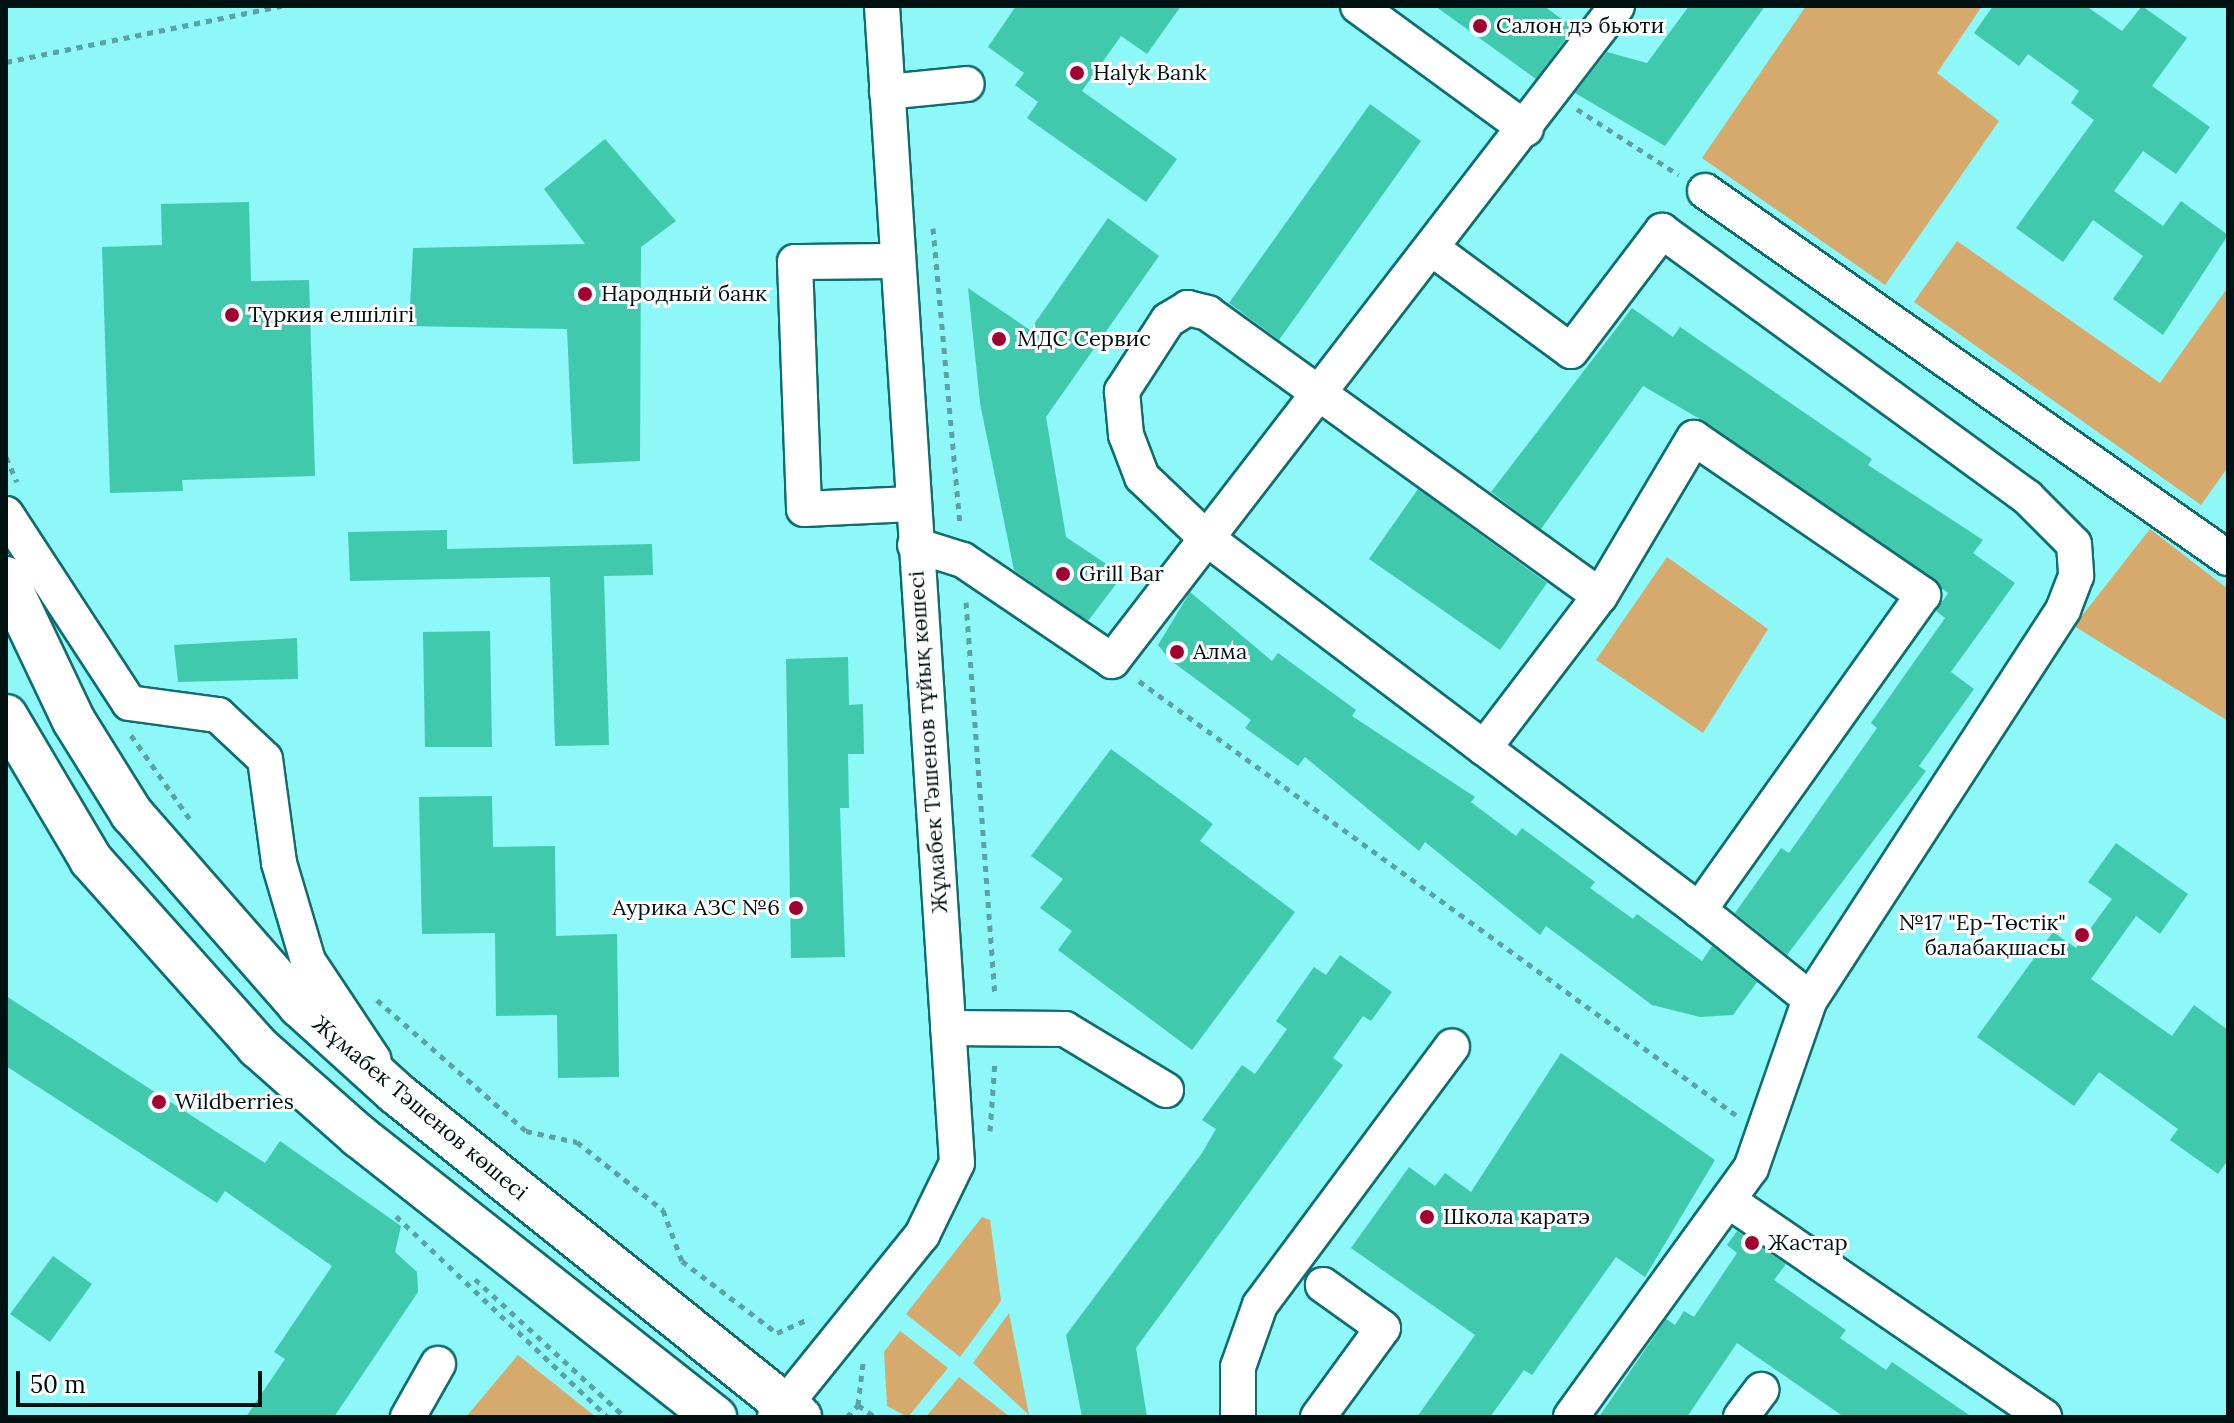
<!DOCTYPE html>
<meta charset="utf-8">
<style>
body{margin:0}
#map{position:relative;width:2234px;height:1423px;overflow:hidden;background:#8ef7f8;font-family:Lora,serif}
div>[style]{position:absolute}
.green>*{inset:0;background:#d5aa6c}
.building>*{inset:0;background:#41c9ad}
.path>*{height:5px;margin-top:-2.5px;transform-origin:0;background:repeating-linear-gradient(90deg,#5aa3a4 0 6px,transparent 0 12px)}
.roads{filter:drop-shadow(2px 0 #106d6e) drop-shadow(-2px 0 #106d6e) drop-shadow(0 2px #106d6e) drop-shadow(0 -2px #106d6e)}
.minor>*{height:34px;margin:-17px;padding:0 17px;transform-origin:17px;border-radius:17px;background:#fff}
.major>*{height:42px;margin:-21px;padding:0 21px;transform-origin:21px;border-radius:21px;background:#fff}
.dots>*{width:22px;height:22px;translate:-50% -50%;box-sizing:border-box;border:4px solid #fff;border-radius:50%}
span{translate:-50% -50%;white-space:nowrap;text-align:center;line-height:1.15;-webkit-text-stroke:6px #fff;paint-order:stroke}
.poi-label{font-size:22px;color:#001112}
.left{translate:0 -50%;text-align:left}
.right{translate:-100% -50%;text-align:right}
.street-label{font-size:22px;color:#001112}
.frame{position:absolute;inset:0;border:8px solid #001112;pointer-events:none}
.scale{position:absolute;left:16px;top:1371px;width:246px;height:36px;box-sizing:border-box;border:4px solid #001112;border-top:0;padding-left:10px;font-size:24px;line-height:28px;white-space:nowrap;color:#001112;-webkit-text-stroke:6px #fff;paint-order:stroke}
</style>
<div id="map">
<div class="green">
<i style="clip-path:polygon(1806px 6px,1982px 6px,1937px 73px,1999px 121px,1885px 285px,1702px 158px)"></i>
<i style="clip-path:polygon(1957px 241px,2160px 383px,2228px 287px,2228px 467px,2201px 505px,1914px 302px)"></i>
<i style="clip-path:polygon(2150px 529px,2228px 589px,2228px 721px,2074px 626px)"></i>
<i style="clip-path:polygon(1667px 557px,1768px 629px,1703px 733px,1596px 660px)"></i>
<i style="clip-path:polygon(982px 1217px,990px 1220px,1001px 1301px,960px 1357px,906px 1314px)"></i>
<i style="clip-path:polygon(1009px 1313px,1029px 1415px,973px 1363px)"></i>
<i style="clip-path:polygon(900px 1331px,948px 1368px,908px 1417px,887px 1406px,884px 1352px)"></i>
<i style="clip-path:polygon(518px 1355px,596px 1417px,466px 1417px)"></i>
<i style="clip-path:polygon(959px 1377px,1010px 1417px,926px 1417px)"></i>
</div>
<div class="building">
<i style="clip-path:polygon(1016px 6px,1181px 6px,1147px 54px,1121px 36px,1082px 91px,1177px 159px,1146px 202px,1027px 118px,1038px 102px,1015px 85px,1024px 73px,988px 47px)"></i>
<i style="clip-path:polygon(1435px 6px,1544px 6px,1574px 28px,1536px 79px)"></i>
<i style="clip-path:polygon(1689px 6px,1765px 6px,1665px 146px,1575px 93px,1607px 52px,1647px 63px)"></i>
<i style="clip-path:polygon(1993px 6px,2086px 6px,2122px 31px,2142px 6px,2187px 38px,2152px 86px,2210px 127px,2176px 174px,2143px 151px,2114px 191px,2163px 226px,2181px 201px,2228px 235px,2163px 335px,2113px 299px,2143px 256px,2093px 220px,2063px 262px,2016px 228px,2094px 120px,2071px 103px,2079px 91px,2028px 54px,2019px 66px,1974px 33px)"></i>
<i style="clip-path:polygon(1370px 104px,1421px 141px,1279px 340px,1229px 303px)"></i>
<i style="clip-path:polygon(605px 139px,676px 221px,641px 247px,640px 461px,573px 464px,567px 329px,409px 326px,413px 248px,585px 244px,544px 189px)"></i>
<i style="clip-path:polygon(249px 202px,251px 281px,309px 280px,315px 476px,182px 480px,183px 491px,110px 493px,102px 247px,162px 245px,161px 204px)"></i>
<i style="clip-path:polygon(1108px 218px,1159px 256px,1046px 417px,1066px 537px,1123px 575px,1088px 621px,1014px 570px,980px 403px,968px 288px,1030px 330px)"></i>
<i style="clip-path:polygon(1632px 308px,1673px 337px,1680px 327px,1872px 459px,1868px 465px,1983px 540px,1973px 553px,2015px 583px,1951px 672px,1974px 689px,1919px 766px,1926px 771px,1787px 955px,1735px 913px,1781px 848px,1789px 853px,1877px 728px,1871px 723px,1945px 618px,1936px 611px,1948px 593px,1705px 422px,1643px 386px,1541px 529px,1491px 492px)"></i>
<i style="clip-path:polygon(1418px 489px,1547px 583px,1500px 650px,1369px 559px)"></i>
<i style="clip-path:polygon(447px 530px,447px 549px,652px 544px,653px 575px,604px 576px,609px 745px,555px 746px,550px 577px,350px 581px,348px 532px)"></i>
<i style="clip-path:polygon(1190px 592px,1272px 661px,1278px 653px,1356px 710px,1352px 716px,1475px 797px,1471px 802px,1516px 836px,1522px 828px,1595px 882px,1590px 888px,1633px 919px,1637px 914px,1702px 961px,1712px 946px,1757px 982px,1733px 1015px,1700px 1017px,1652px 1005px,1546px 926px,1540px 935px,1425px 842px,1419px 851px,1305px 757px,1298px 766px,1245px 728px,1251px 720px,1170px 660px,1158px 645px)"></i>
<i style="clip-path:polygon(490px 631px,492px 747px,425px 747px,423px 632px)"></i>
<i style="clip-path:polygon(297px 638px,298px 679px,178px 682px,174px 645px)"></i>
<i style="clip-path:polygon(848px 657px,849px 705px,863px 704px,864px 754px,848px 754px,849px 808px,840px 808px,845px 957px,791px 958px,786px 659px)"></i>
<i style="clip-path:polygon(1111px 749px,1213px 824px,1200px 841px,1295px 912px,1192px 1050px,1058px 950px,1072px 931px,1040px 908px,1063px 879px,1031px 856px)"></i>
<i style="clip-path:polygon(492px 796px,493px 847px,555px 846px,556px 936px,617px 934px,619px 1077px,558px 1078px,557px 1015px,496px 1016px,495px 933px,422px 934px,419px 797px)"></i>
<i style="clip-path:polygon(2116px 843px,2188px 894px,2160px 934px,2136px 916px,2091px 979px,2172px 1036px,2194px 1005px,2228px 1030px,2228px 1160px,2218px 1174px,2170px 1140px,2178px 1129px,2099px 1072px,2074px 1106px,1977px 1037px,2053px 932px,2076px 948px,2112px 899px,2088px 882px)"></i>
<i style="clip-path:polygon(1340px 955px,1392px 992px,1371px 1021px,1363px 1016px,1333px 1058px,1343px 1065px,1136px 1348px,1147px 1417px,1082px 1417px,1066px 1335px,1202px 1153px,1216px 1129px,1202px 1120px,1242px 1065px,1255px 1074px,1287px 1029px,1276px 1021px,1314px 967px,1326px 975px)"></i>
<i style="clip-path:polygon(6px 996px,265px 1163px,280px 1141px,401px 1226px,395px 1252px,417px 1272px,418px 1292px,334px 1417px,246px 1417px,285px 1359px,274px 1352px,332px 1266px,225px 1191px,217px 1203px,6px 1066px)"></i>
<i style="clip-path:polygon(1561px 1053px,1715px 1160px,1645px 1277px,1616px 1257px,1532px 1375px,1524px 1370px,1490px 1417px,1417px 1417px,1475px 1335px,1351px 1248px,1409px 1167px,1435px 1186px,1445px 1173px,1471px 1192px)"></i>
<i style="clip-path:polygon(1737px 1231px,1786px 1264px,1774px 1280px,1846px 1330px,1840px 1338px,1886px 1370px,1892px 1362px,1972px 1417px,1844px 1417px,1737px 1343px,1687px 1417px,1599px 1417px,1666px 1319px,1675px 1325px,1684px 1311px,1694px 1317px,1737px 1253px,1727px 1245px)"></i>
<i style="clip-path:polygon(53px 1256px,92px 1284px,50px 1342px,10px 1314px)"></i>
</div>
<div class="path">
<i style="left:6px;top:62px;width:281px;rotate:-11.5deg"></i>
<i style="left:1577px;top:109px;width:121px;rotate:32.9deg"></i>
<i style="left:933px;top:228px;width:297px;rotate:84.8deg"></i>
<i style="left:6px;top:457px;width:27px;rotate:66deg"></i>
<i style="left:966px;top:602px;width:394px;rotate:85.8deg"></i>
<i style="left:1139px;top:681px;width:738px;rotate:36.02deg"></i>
<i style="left:131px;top:735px;width:106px;rotate:55deg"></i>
<i style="left:377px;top:1000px;width:198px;rotate:41.3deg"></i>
<i style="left:526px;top:1131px;width:52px;rotate:12.2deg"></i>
<i style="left:577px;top:1142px;width:110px;rotate:38.3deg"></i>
<i style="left:663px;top:1210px;width:54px;rotate:69.6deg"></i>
<i style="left:682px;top:1261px;width:119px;rotate:37.2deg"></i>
<i style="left:777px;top:1333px;width:36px;rotate:-24deg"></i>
<i style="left:990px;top:1131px;width:70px;rotate:-85.9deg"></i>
<i style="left:396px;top:1216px;width:292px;rotate:43.5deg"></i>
<i style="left:475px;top:1279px;width:204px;rotate:42.6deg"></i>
<i style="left:858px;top:1405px;width:21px;rotate:35deg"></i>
<i style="left:847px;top:1417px;width:16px;rotate:-47deg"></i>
<i style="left:858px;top:1405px;width:42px;rotate:-83.2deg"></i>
</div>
<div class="roads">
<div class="minor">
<i style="left:1358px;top:6px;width:208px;rotate:36.2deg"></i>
<i style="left:887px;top:92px;width:80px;rotate:-5.7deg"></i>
<i style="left:1705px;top:191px;width:639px;rotate:35.06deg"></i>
<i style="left:1434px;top:250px;width:170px;rotate:36.4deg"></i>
<i style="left:1571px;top:351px;width:151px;rotate:-52.8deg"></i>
<i style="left:1662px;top:231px;width:452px;rotate:36.1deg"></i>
<i style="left:2027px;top:497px;width:66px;rotate:45deg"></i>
<i style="left:2074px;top:544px;width:32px;rotate:86deg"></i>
<i style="left:2076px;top:576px;width:36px;rotate:111deg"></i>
<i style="left:2063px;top:610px;width:464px;rotate:123deg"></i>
<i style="left:1810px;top:999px;width:179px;rotate:109.2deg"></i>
<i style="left:1751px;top:1168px;width:307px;rotate:125.9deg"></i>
<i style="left:898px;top:261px;width:103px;rotate:179.4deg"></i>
<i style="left:795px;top:262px;width:247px;rotate:87.9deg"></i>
<i style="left:804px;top:509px;width:108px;rotate:-2.7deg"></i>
<i style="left:6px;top:514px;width:225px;rotate:56.9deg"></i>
<i style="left:129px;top:703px;width:90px;rotate:7.7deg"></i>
<i style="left:218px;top:715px;width:64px;rotate:43.1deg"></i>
<i style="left:265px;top:759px;width:105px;rotate:82.3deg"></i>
<i style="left:279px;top:863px;width:102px;rotate:73.5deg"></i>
<i style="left:308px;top:961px;width:118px;rotate:56.4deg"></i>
<i style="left:915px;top:545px;width:50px;rotate:17.4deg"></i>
<i style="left:963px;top:560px;width:180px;rotate:34.1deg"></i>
<i style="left:1112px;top:661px;width:827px;rotate:-52.37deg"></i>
<i style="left:1600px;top:596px;width:483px;rotate:-144.2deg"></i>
<i style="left:1208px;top:313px;width:21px;rotate:-166deg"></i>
<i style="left:1188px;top:308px;width:23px;rotate:149deg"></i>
<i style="left:1168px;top:320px;width:85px;rotate:122.9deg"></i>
<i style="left:1122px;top:391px;width:44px;rotate:84.8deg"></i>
<i style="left:1126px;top:435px;width:45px;rotate:69.1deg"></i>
<i style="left:1142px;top:477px;width:87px;rotate:43.6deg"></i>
<i style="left:1205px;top:537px;width:350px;rotate:37.1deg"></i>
<i style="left:1484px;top:748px;width:191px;rotate:-52.7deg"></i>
<i style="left:1600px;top:596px;width:184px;rotate:-59.3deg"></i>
<i style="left:1694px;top:438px;width:278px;rotate:34.4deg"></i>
<i style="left:1923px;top:595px;width:387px;rotate:125.4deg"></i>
<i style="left:1699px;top:910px;width:142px;rotate:38.7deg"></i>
<i style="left:1484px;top:748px;width:269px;rotate:37deg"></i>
<i style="left:948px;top:1028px;width:117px;rotate:0.5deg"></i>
<i style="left:1065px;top:1029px;width:118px;rotate:31.1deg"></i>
<i style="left:1729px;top:1201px;width:382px;rotate:34.4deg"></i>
<i style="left:408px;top:1417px;width:61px;rotate:-60.5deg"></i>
<i style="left:775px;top:1417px;width:234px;rotate:-51.1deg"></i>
<i style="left:922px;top:1235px;width:80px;rotate:-64.1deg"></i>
<i style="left:957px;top:1163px;width:1159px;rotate:-93.71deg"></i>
<i style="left:1238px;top:1417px;width:50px;rotate:-90deg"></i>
<i style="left:1238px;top:1367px;width:66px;rotate:-70.5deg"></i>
<i style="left:1260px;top:1305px;width:322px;rotate:-53.4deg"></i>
<i style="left:1318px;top:1417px;width:110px;rotate:-53.9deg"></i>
<i style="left:1383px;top:1328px;width:74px;rotate:-144.4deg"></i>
<i style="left:1741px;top:1417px;width:34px;rotate:-53deg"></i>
</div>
<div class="major">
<i style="left:6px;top:578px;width:158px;rotate:64.6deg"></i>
<i style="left:74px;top:721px;width:110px;rotate:58.1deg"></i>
<i style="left:132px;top:814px;width:255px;rotate:48.8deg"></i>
<i style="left:300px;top:1006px;width:130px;rotate:42.2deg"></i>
<i style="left:396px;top:1093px;width:518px;rotate:38.73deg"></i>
<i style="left:6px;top:716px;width:167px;rotate:59.4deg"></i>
<i style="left:91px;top:860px;width:251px;rotate:48.2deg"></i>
<i style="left:258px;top:1047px;width:135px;rotate:41.4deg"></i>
<i style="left:359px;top:1136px;width:454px;rotate:38.3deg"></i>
</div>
</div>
<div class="dots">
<i style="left:1480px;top:26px;background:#a20232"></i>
<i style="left:1077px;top:73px;background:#a20232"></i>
<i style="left:585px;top:294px;background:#a20232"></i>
<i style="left:232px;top:315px;background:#a20232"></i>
<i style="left:999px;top:339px;background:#a20232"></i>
<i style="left:1063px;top:574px;background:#a20232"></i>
<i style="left:1177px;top:652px;background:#a20232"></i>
<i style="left:796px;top:908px;background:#a20232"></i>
<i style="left:2082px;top:935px;background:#a20232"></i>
<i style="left:159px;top:1102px;background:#a20232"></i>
<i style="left:1427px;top:1217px;background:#a20232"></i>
<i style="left:1752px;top:1243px;background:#a20232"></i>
</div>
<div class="poi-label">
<span class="left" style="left:1496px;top:26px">Салон дэ бьюти</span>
<span class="left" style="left:1093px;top:73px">Halyk Bank</span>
<span class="left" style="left:601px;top:294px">Народный банк</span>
<span class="left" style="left:248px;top:315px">Түркия елшілігі</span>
<span class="left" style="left:1017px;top:339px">МДС Сервис</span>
<span class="left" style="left:1079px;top:574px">Grill Bar</span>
<span class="left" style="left:1193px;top:652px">Алма</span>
<span class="right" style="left:780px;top:908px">Аурика АЗС №6</span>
<span class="right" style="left:2066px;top:935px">№17 "Ер-Төстік"<br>балабақшасы</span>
<span class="left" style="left:175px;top:1102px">Wildberries</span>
<span class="left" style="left:1443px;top:1217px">Школа каратэ</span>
<span class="left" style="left:1768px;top:1243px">Жастар</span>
</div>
<div class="street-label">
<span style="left:928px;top:742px;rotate:-94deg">Жұмабек Тәшенов тұйық көшесі</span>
<span style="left:420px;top:1108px;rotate:40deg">Жұмабек Тәшенов көшесі</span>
</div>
<div class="frame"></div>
<div class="scale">50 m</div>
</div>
